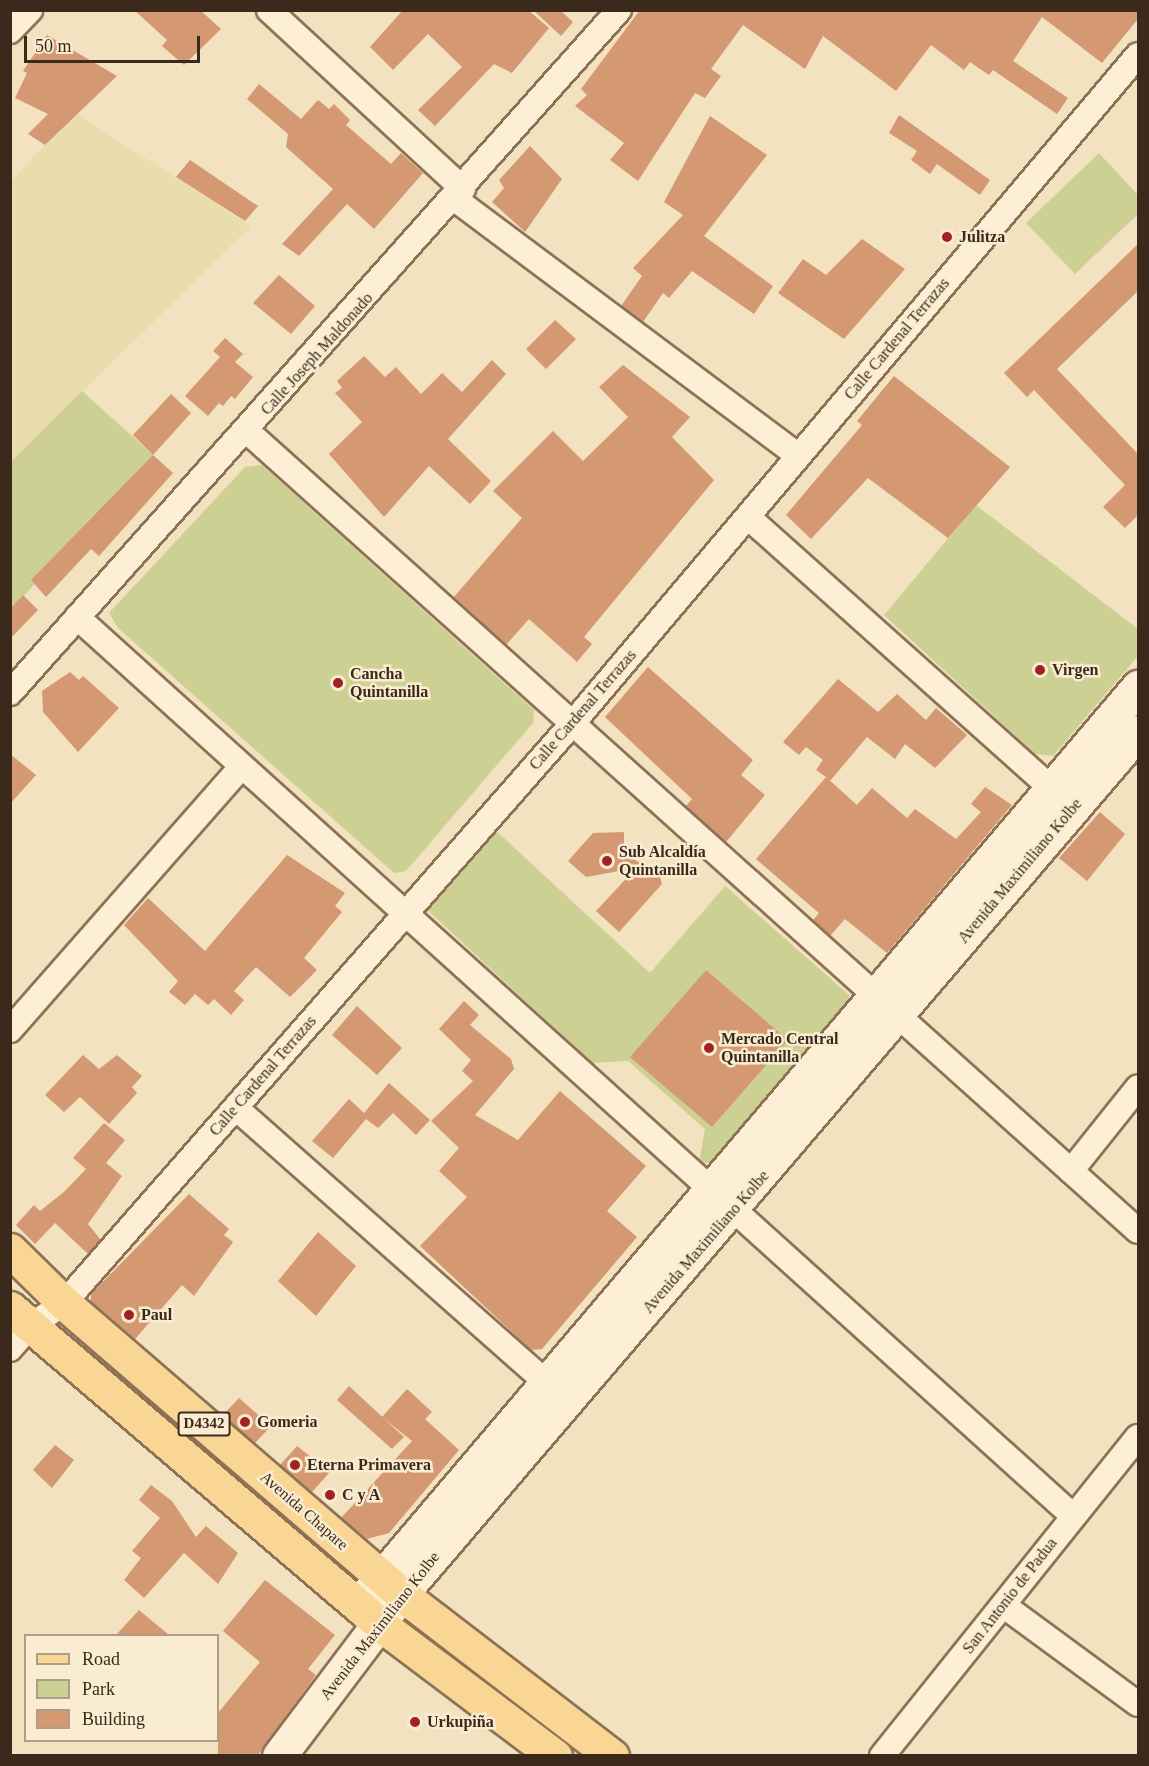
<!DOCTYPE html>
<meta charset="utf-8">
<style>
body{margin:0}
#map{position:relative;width:1149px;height:1766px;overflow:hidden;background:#f2e2c0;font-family:Georgia,serif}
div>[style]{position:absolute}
.farmland>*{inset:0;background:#e9ddad}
.green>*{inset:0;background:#ccd193}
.building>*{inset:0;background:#d49873}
.roads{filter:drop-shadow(2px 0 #8d7256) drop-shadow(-2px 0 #8d7256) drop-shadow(0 2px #8d7256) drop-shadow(0 -2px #8d7256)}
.street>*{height:24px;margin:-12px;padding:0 12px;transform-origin:12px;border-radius:12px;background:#fcefd5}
.secondary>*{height:33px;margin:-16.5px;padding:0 16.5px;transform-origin:16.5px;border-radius:16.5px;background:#fcefd5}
.primary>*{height:33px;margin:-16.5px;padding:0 16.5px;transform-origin:16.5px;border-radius:16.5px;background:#f9d694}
.dots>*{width:16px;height:16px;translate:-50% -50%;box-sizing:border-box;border:3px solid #f9ecd1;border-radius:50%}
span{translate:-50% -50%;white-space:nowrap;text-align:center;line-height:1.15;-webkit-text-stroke:5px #f9ecd1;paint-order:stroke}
.shield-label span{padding:2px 4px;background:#f9ecd1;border:2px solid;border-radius:4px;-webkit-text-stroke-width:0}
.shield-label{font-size:15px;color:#3b2a1c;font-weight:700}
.poi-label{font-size:16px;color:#3b2a1c;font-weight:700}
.left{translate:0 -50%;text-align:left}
.street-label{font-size:16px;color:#3b2a1c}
.frame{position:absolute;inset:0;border:12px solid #3b2a1c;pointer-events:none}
.legend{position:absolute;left:24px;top:1634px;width:195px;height:108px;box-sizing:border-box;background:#f9ecd1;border:2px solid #ad9e89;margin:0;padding:8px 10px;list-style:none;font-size:18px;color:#3b2a1c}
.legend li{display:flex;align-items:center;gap:12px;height:30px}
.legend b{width:30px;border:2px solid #ad9e89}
.scale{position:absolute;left:24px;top:36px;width:176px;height:27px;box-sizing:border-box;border:3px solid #3b2a1c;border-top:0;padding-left:8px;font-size:18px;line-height:21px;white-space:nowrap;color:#3b2a1c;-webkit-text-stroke:4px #f9ecd1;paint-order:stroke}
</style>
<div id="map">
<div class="farmland">
<i style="clip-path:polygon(75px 113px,251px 226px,11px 462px,11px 181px)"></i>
</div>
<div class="green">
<i style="clip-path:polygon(1099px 153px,1138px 195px,1138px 214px,1075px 274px,1026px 223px)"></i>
<i style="clip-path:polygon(82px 391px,153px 455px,11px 610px,11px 462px)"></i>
<i style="clip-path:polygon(262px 465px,534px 710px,533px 723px,406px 871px,394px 873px,118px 628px,109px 613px,245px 467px)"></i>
<i style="clip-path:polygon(976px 505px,1138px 629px,1138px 656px,1053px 756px,1035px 754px,884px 615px)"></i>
<i style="clip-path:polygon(495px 830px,650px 973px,725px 886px,849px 995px,851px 1014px,719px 1163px,699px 1163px,705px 1129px,628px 1061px,592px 1063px,423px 906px)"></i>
</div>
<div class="building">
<i style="clip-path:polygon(134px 10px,200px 10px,221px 29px,184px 65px,162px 46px,167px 40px)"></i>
<i style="clip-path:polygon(403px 10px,528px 10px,549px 28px,512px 73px,494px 64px,435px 126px,418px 110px,462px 67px,428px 34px,393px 70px,370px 47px)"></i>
<i style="clip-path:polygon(533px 10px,560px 10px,573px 22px,561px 36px)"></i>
<i style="clip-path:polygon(640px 10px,1138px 10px,1138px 19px,1102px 63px,1042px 17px,1013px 61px,1068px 98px,1057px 114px,993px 70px,989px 75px,970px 62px,964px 70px,931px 45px,896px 91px,823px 36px,805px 69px,743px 25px,711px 69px,721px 76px,705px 98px,695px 93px,638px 181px,610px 160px,624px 143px,575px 106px,587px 95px,581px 89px)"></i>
<i style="clip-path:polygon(47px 35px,117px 76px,45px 145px,28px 134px,48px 114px,15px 98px,27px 73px,23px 71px)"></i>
<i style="clip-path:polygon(259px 84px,301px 119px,318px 100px,329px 109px,334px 104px,350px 120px,346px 125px,391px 164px,401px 153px,423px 173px,374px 229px,347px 204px,299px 256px,282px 244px,333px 189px,286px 147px,288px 134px,247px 99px)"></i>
<i style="clip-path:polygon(899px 115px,990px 180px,980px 195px,937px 164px,930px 174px,911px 160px,917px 151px,889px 133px)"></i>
<i style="clip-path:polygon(710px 116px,767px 155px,704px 236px,773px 286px,754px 314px,692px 271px,669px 298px,663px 293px,643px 322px,621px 306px,642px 276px,633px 268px,683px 215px,664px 202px)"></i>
<i style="clip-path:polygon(530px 146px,562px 179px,525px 232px,492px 202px,504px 188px,499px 180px)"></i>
<i style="clip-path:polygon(190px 160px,258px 206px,245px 221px,176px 177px)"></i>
<i style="clip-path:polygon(862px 239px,905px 269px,844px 339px,778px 293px,803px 259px,826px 275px)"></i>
<i style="clip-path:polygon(1138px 244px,1138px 291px,1057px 369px,1138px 454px,1138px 515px,1125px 528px,1103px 507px,1125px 485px,1034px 390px,1027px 397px,1004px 373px)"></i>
<i style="clip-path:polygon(279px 275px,315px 306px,291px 334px,253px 303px)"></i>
<i style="clip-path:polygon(555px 320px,576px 339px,546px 369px,526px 349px)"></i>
<i style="clip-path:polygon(225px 338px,243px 354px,235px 362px,253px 377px,235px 399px,231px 396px,223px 406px,219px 403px,208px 416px,185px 396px,220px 357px,213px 351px)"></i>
<i style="clip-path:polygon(364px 356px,385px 377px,396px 367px,421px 394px,442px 373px,462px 392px,492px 360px,506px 374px,448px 439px,491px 481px,470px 504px,429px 466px,384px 517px,329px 454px,362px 422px,335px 393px,342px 388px,337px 381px)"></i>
<i style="clip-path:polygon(623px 365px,690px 417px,672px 437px,714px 480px,584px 637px,592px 644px,577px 662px,529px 619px,506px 645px,454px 597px,522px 518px,493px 491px,553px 431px,583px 461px,628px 417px,599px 387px)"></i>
<i style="clip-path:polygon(894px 376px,1010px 467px,948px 538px,868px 478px,811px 539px,786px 515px,862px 425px,857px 421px)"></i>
<i style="clip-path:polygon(171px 394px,191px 413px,153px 455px,133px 435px)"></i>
<i style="clip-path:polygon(153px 455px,173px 473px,99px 556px,91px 549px,46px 597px,31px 580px)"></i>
<i style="clip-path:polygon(23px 595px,38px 610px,10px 639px,10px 609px)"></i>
<i style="clip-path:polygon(648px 667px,753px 760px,741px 775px,765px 795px,726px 842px,686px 806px,692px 799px,605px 717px)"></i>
<i style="clip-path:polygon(70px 672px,79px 680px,83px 676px,119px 708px,78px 752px,43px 712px,42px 691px)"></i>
<i style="clip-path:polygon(838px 679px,878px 712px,897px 694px,926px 720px,936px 708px,967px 735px,935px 768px,905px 744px,895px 759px,867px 737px,830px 781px,827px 778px,857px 805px,872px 788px,907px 818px,915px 809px,956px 839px,981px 812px,971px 804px,985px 787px,1012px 805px,887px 953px,845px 919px,830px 936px,813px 920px,819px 913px,756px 859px,826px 777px,816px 770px,823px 760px,806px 747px,799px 755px,783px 742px)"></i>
<i style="clip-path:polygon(10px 754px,36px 775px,10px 804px)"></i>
<i style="clip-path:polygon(1100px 812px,1125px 834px,1087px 881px,1059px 858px)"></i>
<i style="clip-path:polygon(624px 832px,624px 854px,659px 873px,662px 884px,619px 932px,596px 911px,636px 868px,586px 877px,568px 861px,593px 833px)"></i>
<i style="clip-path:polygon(287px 855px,345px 893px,335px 906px,342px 912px,304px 958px,317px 970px,290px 997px,256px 967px,234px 991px,244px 1000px,231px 1015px,214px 999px,208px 1005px,195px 994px,185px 1005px,169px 992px,178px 981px,124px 925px,148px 898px,205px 951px)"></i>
<i style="clip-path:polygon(706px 970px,788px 1040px,712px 1127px,630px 1057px)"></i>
<i style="clip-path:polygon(464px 1001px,479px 1015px,470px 1025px,511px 1059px,514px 1069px,475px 1115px,518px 1140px,560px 1091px,646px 1166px,607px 1211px,637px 1237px,542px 1349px,531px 1350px,420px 1246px,467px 1197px,439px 1171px,459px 1148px,431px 1121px,473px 1081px,462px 1071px,471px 1060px,439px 1029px)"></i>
<i style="clip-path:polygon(357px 1006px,402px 1048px,377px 1075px,332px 1035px)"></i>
<i style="clip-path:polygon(83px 1055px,99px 1069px,117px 1055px,142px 1076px,132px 1087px,137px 1093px,109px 1124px,80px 1097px,64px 1112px,45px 1095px)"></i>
<i style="clip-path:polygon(389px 1083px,430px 1120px,416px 1135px,393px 1113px,378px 1128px,366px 1119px,333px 1158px,312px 1141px,349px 1099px,364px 1113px)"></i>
<i style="clip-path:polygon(104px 1123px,125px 1140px,106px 1163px,122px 1176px,88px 1224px,101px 1240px,88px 1254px,55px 1223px,35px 1244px,16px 1225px,34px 1205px,40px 1211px,65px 1191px,86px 1169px,73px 1158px)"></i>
<i style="clip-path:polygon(189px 1194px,229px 1229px,224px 1235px,233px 1242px,194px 1296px,182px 1285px,135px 1339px,91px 1302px,91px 1294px)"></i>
<i style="clip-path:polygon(318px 1232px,356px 1266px,316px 1316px,278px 1281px)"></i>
<i style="clip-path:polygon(349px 1386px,404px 1437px,392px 1449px,337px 1400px)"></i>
<i style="clip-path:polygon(407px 1389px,432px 1412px,425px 1419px,459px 1450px,389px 1533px,367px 1539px,341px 1518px,412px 1441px,382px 1417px)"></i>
<i style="clip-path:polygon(239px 1398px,271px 1426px,255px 1443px,223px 1415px)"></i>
<i style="clip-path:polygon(55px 1445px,74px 1460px,52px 1488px,33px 1470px)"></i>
<i style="clip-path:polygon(297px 1446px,330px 1472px,312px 1492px,280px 1465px)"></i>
<i style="clip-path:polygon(151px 1485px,172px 1501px,196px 1537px,206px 1526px,238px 1553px,218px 1584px,184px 1553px,144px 1598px,124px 1580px,141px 1558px,132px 1551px,160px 1518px,139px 1500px)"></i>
<i style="clip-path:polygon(265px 1580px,335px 1635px,308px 1669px,316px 1675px,258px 1755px,218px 1755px,218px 1713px,260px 1662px,223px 1631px)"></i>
<i style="clip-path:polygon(139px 1610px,169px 1635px,116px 1635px)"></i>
</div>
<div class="roads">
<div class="street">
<i style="left:269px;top:10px;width:264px;rotate:42.7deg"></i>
<i style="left:10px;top:31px;width:29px;rotate:-46deg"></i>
<i style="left:455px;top:199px;width:429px;rotate:36.8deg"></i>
<i style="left:248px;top:432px;width:1196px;rotate:41.92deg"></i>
<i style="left:748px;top:517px;width:421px;rotate:41.8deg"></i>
<i style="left:77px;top:617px;width:1342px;rotate:42.07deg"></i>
<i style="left:10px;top:693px;width:915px;rotate:-48.28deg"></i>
<i style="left:10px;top:1030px;width:351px;rotate:-48.7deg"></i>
<i style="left:236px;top:1108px;width:417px;rotate:41.5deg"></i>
<i style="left:1071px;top:1171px;width:107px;rotate:-51.4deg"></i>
<i style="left:10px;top:1349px;width:29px;rotate:-49deg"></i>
<i style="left:29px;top:1327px;width:42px;rotate:-34.4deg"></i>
<i style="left:64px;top:1303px;width:770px;rotate:-48.74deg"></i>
<i style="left:572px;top:724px;width:876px;rotate:-49.77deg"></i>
<i style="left:1003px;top:1605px;width:167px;rotate:36.3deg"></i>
<i style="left:882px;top:1756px;width:409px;rotate:-51.3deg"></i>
</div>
<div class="secondary">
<i style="left:358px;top:1605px;width:1205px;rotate:-49.65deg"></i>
<i style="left:279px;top:1756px;width:203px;rotate:-53deg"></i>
<i style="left:401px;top:1594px;width:1134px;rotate:-49.47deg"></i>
</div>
<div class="primary">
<i style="left:10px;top:1250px;width:76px;rotate:44.5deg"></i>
<i style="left:64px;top:1303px;width:445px;rotate:40.8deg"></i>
<i style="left:401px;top:1594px;width:266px;rotate:37.5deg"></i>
<i style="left:10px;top:1308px;width:488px;rotate:40.5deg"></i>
<i style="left:381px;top:1625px;width:218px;rotate:37deg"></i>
</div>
</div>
<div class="dots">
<i style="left:947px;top:237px;background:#a22026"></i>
<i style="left:1040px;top:670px;background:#a22026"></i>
<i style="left:338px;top:683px;background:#a22026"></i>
<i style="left:607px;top:861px;background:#a22026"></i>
<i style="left:709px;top:1048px;background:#a22026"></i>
<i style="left:129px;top:1315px;background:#a22026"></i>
<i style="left:245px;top:1422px;background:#a22026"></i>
<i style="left:295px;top:1465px;background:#a22026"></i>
<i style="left:330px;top:1495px;background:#a22026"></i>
<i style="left:415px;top:1722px;background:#a22026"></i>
</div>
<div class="shield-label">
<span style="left:204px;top:1424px">D4342</span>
</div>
<div class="poi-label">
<span class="left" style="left:959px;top:237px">Julitza</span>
<span class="left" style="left:1052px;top:670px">Virgen</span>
<span class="left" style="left:350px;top:683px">Cancha<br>Quintanilla</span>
<span class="left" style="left:619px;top:861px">Sub Alcaldía<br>Quintanilla</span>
<span class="left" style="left:721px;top:1048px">Mercado Central<br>Quintanilla</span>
<span class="left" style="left:141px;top:1315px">Paul</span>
<span class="left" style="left:257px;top:1422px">Gomeria</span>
<span class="left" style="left:307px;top:1465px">Eterna Primavera</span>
<span class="left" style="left:342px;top:1495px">C y A</span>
<span class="left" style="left:427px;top:1722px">Urkupiña</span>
</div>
<div class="street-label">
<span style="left:897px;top:339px;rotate:-50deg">Calle Cardenal Terrazas</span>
<span style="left:317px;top:354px;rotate:-48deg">Calle Joseph Maldonado</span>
<span style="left:583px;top:710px;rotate:-49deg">Calle Cardenal Terrazas</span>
<span style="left:1020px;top:871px;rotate:-50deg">Avenida Maximiliano Kolbe</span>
<span style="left:263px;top:1076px;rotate:-49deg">Calle Cardenal Terrazas</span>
<span style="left:706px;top:1242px;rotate:-49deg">Avenida Maximiliano Kolbe</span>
<span style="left:304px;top:1511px;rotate:41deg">Avenida Chapare</span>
<span style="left:1010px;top:1596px;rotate:-52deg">San Antonio de Padua</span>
<span style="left:380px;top:1626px;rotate:-52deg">Avenida Maximiliano Kolbe</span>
</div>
<div class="frame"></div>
<ul class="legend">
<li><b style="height:8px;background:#f9d694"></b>Road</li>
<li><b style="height:16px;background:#ccd193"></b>Park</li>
<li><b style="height:16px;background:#d49873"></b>Building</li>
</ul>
<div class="scale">50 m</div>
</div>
